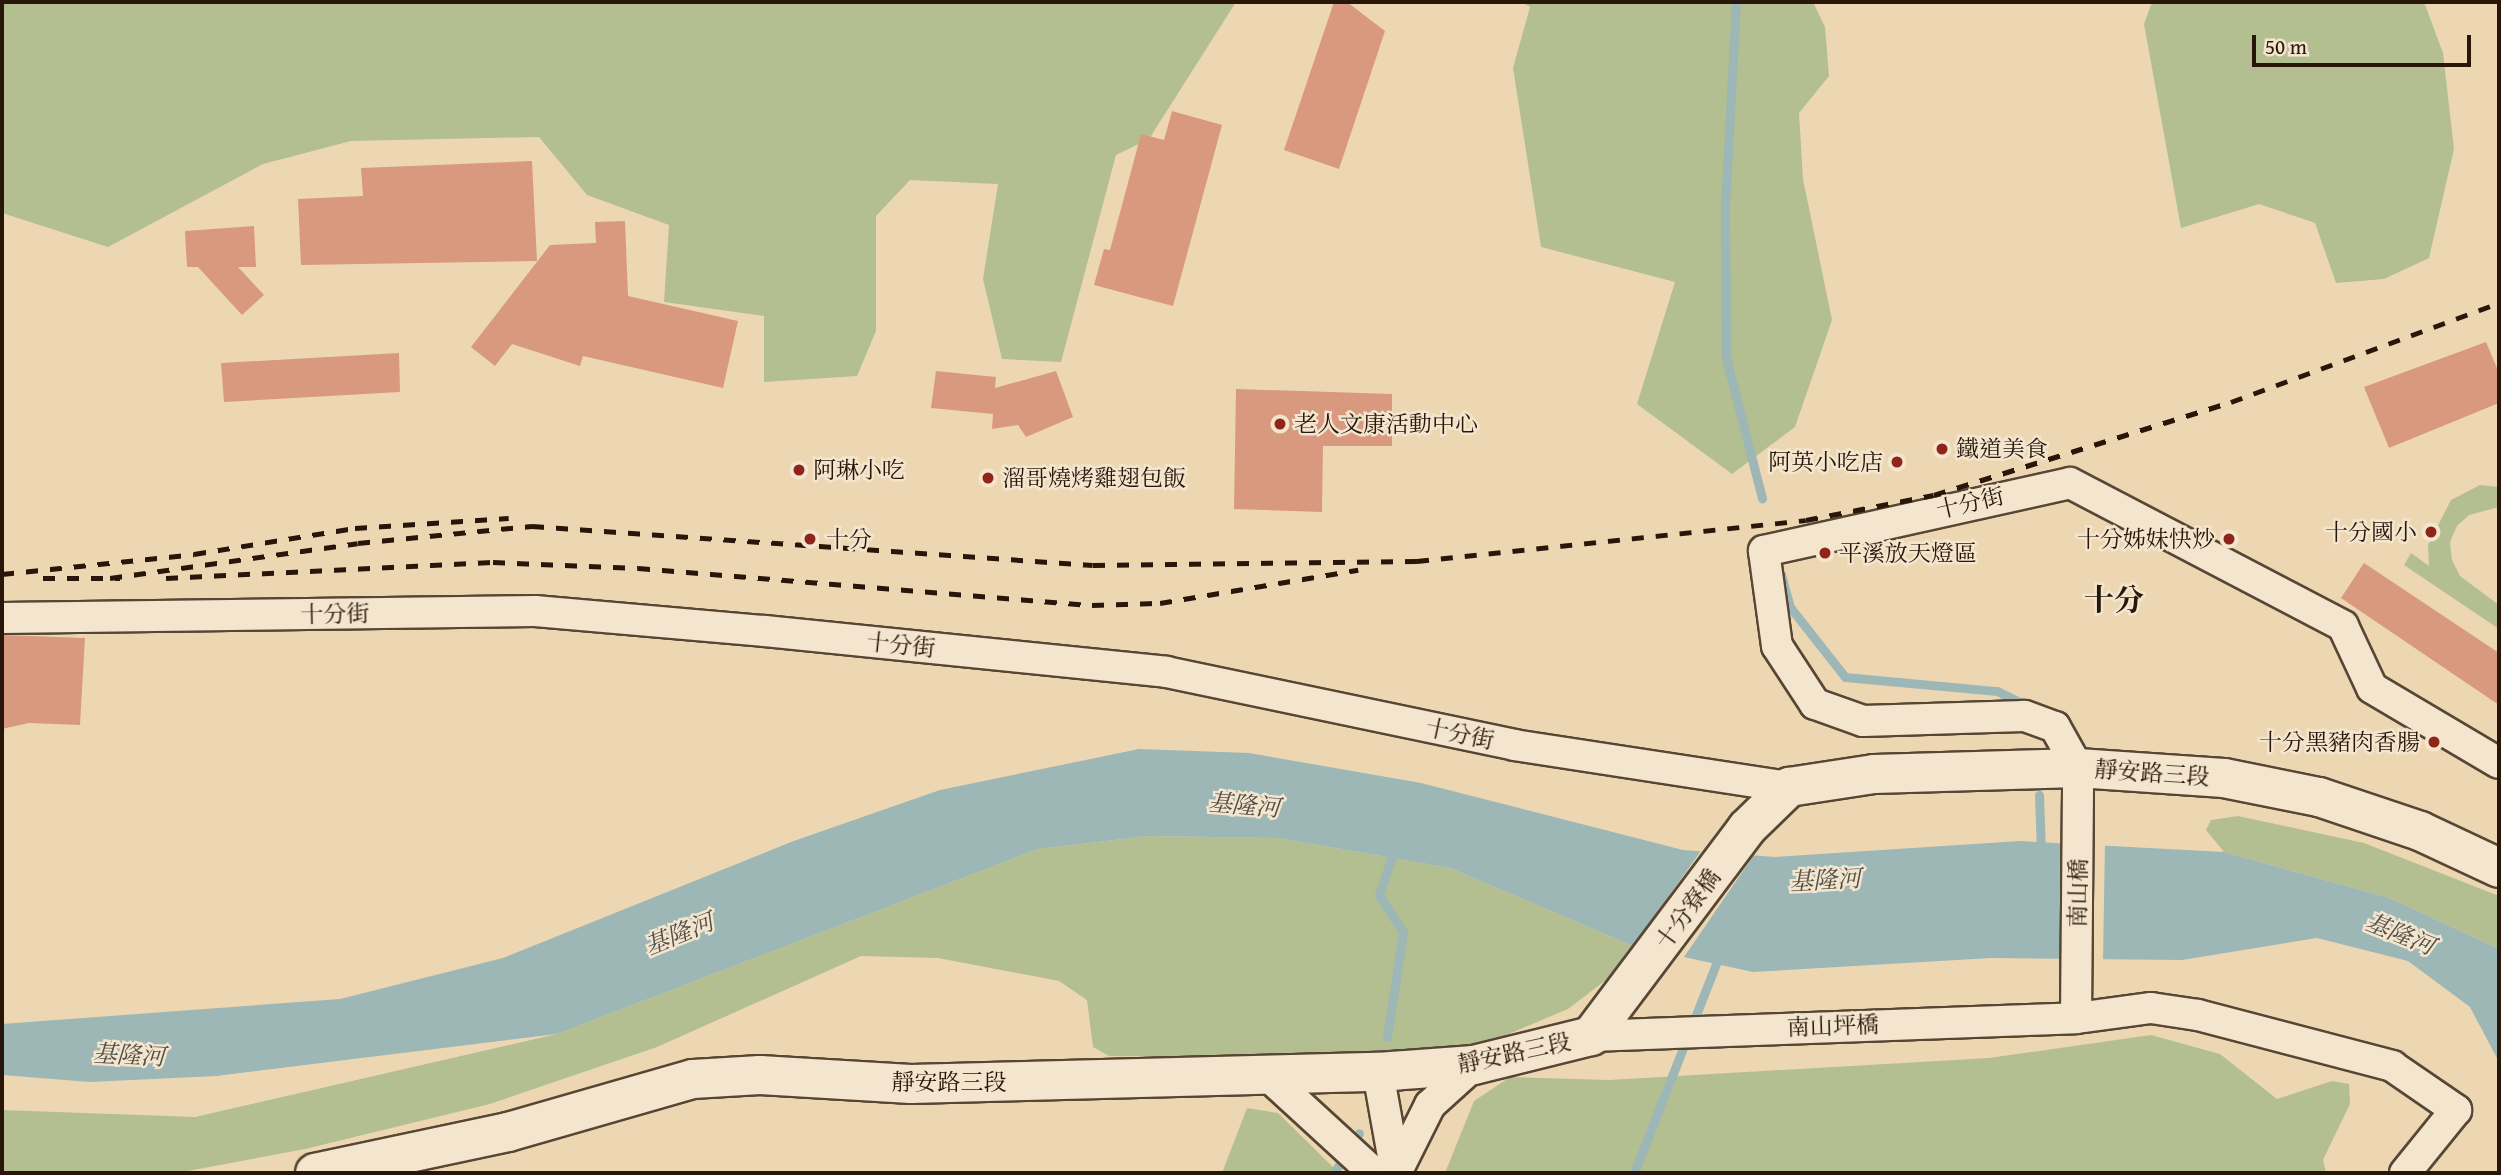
<!DOCTYPE html>
<meta charset="utf-8">
<style>
body{margin:0}
#map{position:relative;width:2501px;height:1175px;overflow:hidden;background:#edd7b3;font-family:"Gentium Book Plus","Noto Serif TC",serif}
div>[style]{position:absolute}
.green>*{inset:0;background:#b3bf90}
.water>*{inset:0;background:#9cb7b6}
.pier>*{inset:0;background:#edd7b3}
.stream>*{height:9px;margin:-4.5px;padding:0 4.5px;transform-origin:4.5px;border-radius:4.5px;background:#9cb7b6}
.building>*{inset:0;background:#d9997e}
.roads{filter:drop-shadow(2px 0 #584634) drop-shadow(-2px 0 #584634) drop-shadow(0 2px #584634) drop-shadow(0 -2px #584634)}
.minor>*{height:30px;margin:-15px;padding:0 15px;transform-origin:15px;border-radius:15px;background:#f3e5ce}
.secondary>*{height:38px;margin:-19px;padding:0 19px;transform-origin:19px;border-radius:19px;background:#f3e5ce}
.rail>*{height:5px;margin-top:-2.5px;transform-origin:0;background:repeating-linear-gradient(90deg,#271609 0 12px,transparent 0 24px)}
.dots>*{width:19px;height:19px;translate:-50% -50%;box-sizing:border-box;border:4px solid #f3e5ce;border-radius:50%}
span{translate:-50% -50%;white-space:nowrap;text-align:center;line-height:1.15;-webkit-text-stroke:5px #f3e5ce;paint-order:stroke}
.poi-label{font-size:23px;color:#271609}
.left{translate:0 -50%;text-align:left}
.right{translate:-100% -50%;text-align:right}
.street-label{font-size:23px;color:#271609}
.water-label{font-size:24px;color:#504e46;font-style:italic}
.district-label{font-size:30px;color:#271609;font-weight:700}
.frame{position:absolute;inset:0;border:4px solid #271609;pointer-events:none}
.scale{position:absolute;left:2252px;top:35px;width:219px;height:32px;box-sizing:border-box;border:4px solid #271609;border-top:0;padding-left:9px;font-size:21px;line-height:24px;white-space:nowrap;color:#271609;-webkit-text-stroke:5px #f3e5ce;paint-order:stroke}
</style>
<div id="map">
<div class="green">
<i style="clip-path:polygon(2px 2px,1236px 2px,1149px 139px,1116px 155px,1061px 362px,1002px 359px,983px 279px,998px 184px,910px 180px,876px 216px,876px 331px,857px 376px,764px 382px,764px 316px,664px 302px,669px 225px,587px 195px,539px 137px,351px 141px,263px 164px,108px 247px,2px 213px)"></i>
<i style="clip-path:polygon(1522px 2px,1813px 2px,1825px 27px,1829px 76px,1799px 113px,1803px 179px,1832px 320px,1795px 427px,1732px 474px,1637px 404px,1675px 282px,1541px 247px,1513px 68px,1530px 7px)"></i>
<i style="clip-path:polygon(2152px 2px,2424px 2px,2443px 53px,2454px 149px,2429px 258px,2384px 279px,2336px 283px,2315px 223px,2259px 204px,2181px 228px,2144px 24px)"></i>
<i style="clip-path:polygon(2480px 485px,2499px 487px,2499px 507px,2469px 515px,2457px 526px,2450px 542px,2452px 560px,2460px 576px,2499px 605px,2499px 629px,2404px 565px,2411px 553px,2429px 566px,2428px 545px,2451px 500px)"></i>
<i style="clip-path:polygon(2238px 816px,2364px 843px,2499px 896px,2499px 949px,2390px 898px,2224px 852px,2206px 830px,2211px 820px)"></i>
<i style="clip-path:polygon(1149px 836px,1277px 838px,1450px 868px,1633px 946px,1615px 973px,1568px 1009px,1492px 1041px,1403px 1059px,1109px 1056px,1093px 1047px,1087px 1000px,1059px 981px,938px 958px,861px 956px,657px 1047px,490px 1104px,305px 1149px,177px 1173px,2px 1173px,2px 1110px,195px 1117px,557px 1034px,1038px 849px)"></i>
<i style="clip-path:polygon(2151px 1035px,2220px 1054px,2277px 1099px,2332px 1081px,2349px 1084px,2350px 1104px,2323px 1160px,2326px 1173px,1445px 1173px,1474px 1101px,1510px 1077px,1609px 1080px,1989px 1058px)"></i>
<i style="clip-path:polygon(1247px 1108px,1278px 1113px,1339px 1173px,1222px 1173px)"></i>
</div>
<div class="water">
<i style="clip-path:polygon(1139px 749px,1249px 753px,1421px 783px,1683px 850px,1775px 857px,2020px 841px,2224px 852px,2390px 898px,2499px 949px,2499px 1062px,2470px 1007px,2408px 961px,2317px 938px,2182px 960px,1991px 958px,1753px 972px,1633px 946px,1450px 868px,1277px 838px,1149px 836px,1038px 849px,557px 1034px,216px 1076px,90px 1082px,2px 1075px,2px 1024px,340px 999px,503px 958px,791px 842px,940px 790px)"></i>
</div>
<div class="pier">
<i style="clip-path:polygon(2067px 839px,2105px 840px,2103px 961px,2065px 961px)"></i>
<i style="clip-path:polygon(1703px 848px,1756px 852px,1682px 960px,1631px 949px)"></i>
</div>
<div class="stream">
<i style="left:1736px;top:2px;width:202px;rotate:93.1deg"></i>
<i style="left:1725px;top:204px;width:154px;rotate:89.6deg"></i>
<i style="left:1726px;top:358px;width:145px;rotate:75.6deg"></i>
<i style="left:1781px;top:574px;width:34px;rotate:75deg"></i>
<i style="left:1790px;top:607px;width:89px;rotate:51.8deg"></i>
<i style="left:1845px;top:677px;width:153px;rotate:5.3deg"></i>
<i style="left:1997px;top:691px;width:32px;rotate:26deg"></i>
<i style="left:2039px;top:795px;width:58px;rotate:88deg"></i>
<i style="left:1387px;top:1037px;width:106px;rotate:-81.3deg"></i>
<i style="left:1403px;top:932px;width:44px;rotate:-123deg"></i>
<i style="left:1379px;top:895px;width:51px;rotate:-71.6deg"></i>
<i style="left:1334px;top:1173px;width:47px;rotate:-58deg"></i>
<i style="left:1634px;top:1173px;width:236px;rotate:-68.6deg"></i>
</div>
<div class="building">
<i style="clip-path:polygon(1334px 2px,1347px 2px,1385px 31px,1339px 169px,1284px 150px)"></i>
<i style="clip-path:polygon(1172px 111px,1222px 125px,1173px 306px,1094px 285px,1104px 249px,1110px 250px,1141px 134px,1164px 140px)"></i>
<i style="clip-path:polygon(532px 161px,537px 261px,301px 265px,298px 199px,363px 196px,361px 168px)"></i>
<i style="clip-path:polygon(625px 221px,628px 296px,738px 321px,723px 388px,583px 356px,580px 366px,512px 344px,495px 366px,471px 347px,550px 245px,596px 243px,595px 222px)"></i>
<i style="clip-path:polygon(254px 226px,256px 267px,238px 267px,264px 295px,242px 315px,198px 267px,187px 267px,185px 231px)"></i>
<i style="clip-path:polygon(2486px 342px,2499px 373px,2499px 403px,2389px 448px,2364px 387px)"></i>
<i style="clip-path:polygon(399px 353px,400px 392px,224px 402px,221px 363px)"></i>
<i style="clip-path:polygon(936px 371px,996px 377px,995px 388px,1056px 371px,1073px 417px,1026px 437px,1018px 425px,992px 429px,993px 414px,931px 408px)"></i>
<i style="clip-path:polygon(1236px 389px,1392px 394px,1392px 446px,1323px 446px,1322px 512px,1234px 509px)"></i>
<i style="clip-path:polygon(2364px 563px,2499px 653px,2499px 705px,2341px 598px)"></i>
<i style="clip-path:polygon(2px 635px,85px 638px,80px 725px,29px 723px,2px 729px)"></i>
</div>
<div class="roads">
<div class="minor">
<i style="left:2px;top:618px;width:533px;rotate:-0.75deg"></i>
<i style="left:535px;top:611px;width:231px;rotate:5deg"></i>
<i style="left:765px;top:631px;width:403px;rotate:5.8deg"></i>
<i style="left:1166px;top:672px;width:356px;rotate:11.8deg"></i>
<i style="left:1514px;top:745px;width:278px;rotate:8.7deg"></i>
<i style="left:2076px;top:1018px;width:250px;rotate:-89.5deg"></i>
<i style="left:2078px;top:768px;width:47px;rotate:-119.3deg"></i>
<i style="left:2055px;top:727px;width:33px;rotate:-160deg"></i>
<i style="left:2024px;top:716px;width:161px;rotate:178.2deg"></i>
<i style="left:1863px;top:721px;width:51px;rotate:-160.5deg"></i>
<i style="left:1815px;top:704px;width:69px;rotate:-123.2deg"></i>
<i style="left:1777px;top:646px;width:96px;rotate:-97.8deg"></i>
<i style="left:1764px;top:551px;width:313px;rotate:-12.5deg"></i>
<i style="left:2070px;top:483px;width:308px;rotate:27.6deg"></i>
<i style="left:2343px;top:626px;width:68px;rotate:64.9deg"></i>
<i style="left:2372px;top:688px;width:147px;rotate:30.6deg"></i>
<i style="left:1591px;top:1036px;width:485px;rotate:-2.1deg"></i>
<i style="left:2076px;top:1018px;width:76px;rotate:-7.6deg"></i>
<i style="left:2151px;top:1008px;width:48px;rotate:8.5deg"></i>
<i style="left:2198px;top:1015px;width:201px;rotate:14.7deg"></i>
<i style="left:2392px;top:1066px;width:78px;rotate:34.5deg"></i>
<i style="left:2456px;top:1110px;width:81px;rotate:129deg"></i>
<i style="left:1378px;top:1072px;width:103px;rotate:79.9deg"></i>
<i style="left:1267px;top:1075px;width:145px;rotate:42.5deg"></i>
<i style="left:1396px;top:1173px;width:76px;rotate:-63.4deg"></i>
<i style="left:1430px;top:1105px;width:59px;rotate:-42.3deg"></i>
</div>
<div class="secondary">
<i style="left:315px;top:1173px;width:197px;rotate:-12deg"></i>
<i style="left:508px;top:1132px;width:192px;rotate:-16deg"></i>
<i style="left:693px;top:1079px;width:67px;rotate:-3.4deg"></i>
<i style="left:760px;top:1075px;width:151px;rotate:3.4deg"></i>
<i style="left:911px;top:1084px;width:467px;rotate:-1.5deg"></i>
<i style="left:1378px;top:1072px;width:96px;rotate:-4.2deg"></i>
<i style="left:1474px;top:1065px;width:121px;rotate:-13.9deg"></i>
<i style="left:1591px;top:1036px;width:260px;rotate:-53.1deg"></i>
<i style="left:1747px;top:828px;width:59px;rotate:-44.3deg"></i>
<i style="left:1789px;top:787px;width:86px;rotate:-8.7deg"></i>
<i style="left:1874px;top:774px;width:204px;rotate:-1.7deg"></i>
<i style="left:2078px;top:768px;width:146px;rotate:3.9deg"></i>
<i style="left:2224px;top:778px;width:97px;rotate:11.3deg"></i>
<i style="left:2319px;top:797px;width:107px;rotate:18.6deg"></i>
<i style="left:2420px;top:831px;width:87px;rotate:25.1deg"></i>
</div>
</div>
<div class="rail">
<i style="left:2px;top:574px;width:193px;rotate:-5.9deg"></i>
<i style="left:194px;top:554px;width:163px;rotate:-9.2deg"></i>
<i style="left:355px;top:528px;width:154px;rotate:-3.7deg"></i>
<i style="left:43px;top:578px;width:77px"></i>
<i style="left:110px;top:578px;width:250px;rotate:-8deg"></i>
<i style="left:358px;top:543px;width:175px;rotate:-5.6deg"></i>
<i style="left:532px;top:526px;width:562px;rotate:3.98deg"></i>
<i style="left:1093px;top:565px;width:324px;rotate:-0.7deg"></i>
<i style="left:1417px;top:561px;width:391px;rotate:-6deg"></i>
<i style="left:1806px;top:520px;width:130px;rotate:-11.1deg"></i>
<i style="left:1934px;top:495px;width:311px;rotate:-17.4deg"></i>
<i style="left:2231px;top:402px;width:286px;rotate:-20.3deg"></i>
<i style="left:166px;top:578px;width:327px;rotate:-2.8deg"></i>
<i style="left:493px;top:562px;width:145px;rotate:2.4deg"></i>
<i style="left:638px;top:568px;width:456px;rotate:4.7deg"></i>
<i style="left:1092px;top:605px;width:68px;rotate:-1.7deg"></i>
<i style="left:1160px;top:603px;width:201px;rotate:-9.5deg"></i>
</div>
<div class="dots">
<i style="left:1280px;top:424px;background:#8f2418"></i>
<i style="left:1942px;top:449px;background:#8f2418"></i>
<i style="left:1897px;top:462px;background:#8f2418"></i>
<i style="left:799px;top:470px;background:#8f2418"></i>
<i style="left:988px;top:478px;background:#8f2418"></i>
<i style="left:2431px;top:532px;background:#8f2418"></i>
<i style="left:810px;top:539px;background:#8f2418"></i>
<i style="left:2229px;top:539px;background:#8f2418"></i>
<i style="left:1825px;top:553px;background:#8f2418"></i>
<i style="left:2434px;top:742px;background:#8f2418"></i>
</div>
<div class="poi-label">
<span class="left" style="left:1294px;top:424px">老人文康活動中心</span>
<span class="left" style="left:1956px;top:449px">鐵道美食</span>
<span class="right" style="left:1883px;top:462px">阿英小吃店</span>
<span class="left" style="left:813px;top:470px">阿琳小吃</span>
<span class="left" style="left:1002px;top:478px">溜哥燒烤雞翅包飯</span>
<span class="right" style="left:2417px;top:532px">十分國小</span>
<span class="left" style="left:826px;top:539px">十分</span>
<span class="right" style="left:2215px;top:539px">十分姊妹快炒</span>
<span class="left" style="left:1839px;top:553px">平溪放天燈區</span>
<span class="right" style="left:2420px;top:742px">十分黑豬肉香腸</span>
</div>
<div class="street-label">
<span style="left:1970px;top:503px;rotate:-13deg">十分街</span>
<span style="left:335px;top:614px;rotate:-1deg">十分街</span>
<span style="left:901px;top:645px;rotate:6deg">十分街</span>
<span style="left:1460px;top:734px;rotate:12deg">十分街</span>
<span style="left:2152px;top:773px;rotate:4deg">靜安路三段</span>
<span style="left:2078px;top:893px;rotate:-89deg">南山橋</span>
<span style="left:1688px;top:909px;rotate:-54deg">十分寮橋</span>
<span style="left:1833px;top:1026px;rotate:-2deg">南山坪橋</span>
<span style="left:1514px;top:1053px;rotate:-12deg">靜安路三段</span>
<span style="left:949px;top:1082px">靜安路三段</span>
</div>
<div class="water-label">
<span style="left:1244px;top:805px;rotate:5deg">基隆河</span>
<span style="left:1825px;top:880px;rotate:-3deg">基隆河</span>
<span style="left:679px;top:934px;rotate:-22deg">基隆河</span>
<span style="left:2400px;top:934px;rotate:22deg">基隆河</span>
<span style="left:129px;top:1055px;rotate:3deg">基隆河</span>
</div>
<div class="district-label">
<span style="left:2114px;top:599px">十分</span>
</div>
<div class="frame"></div>
<div class="scale">50 m</div>
</div>
